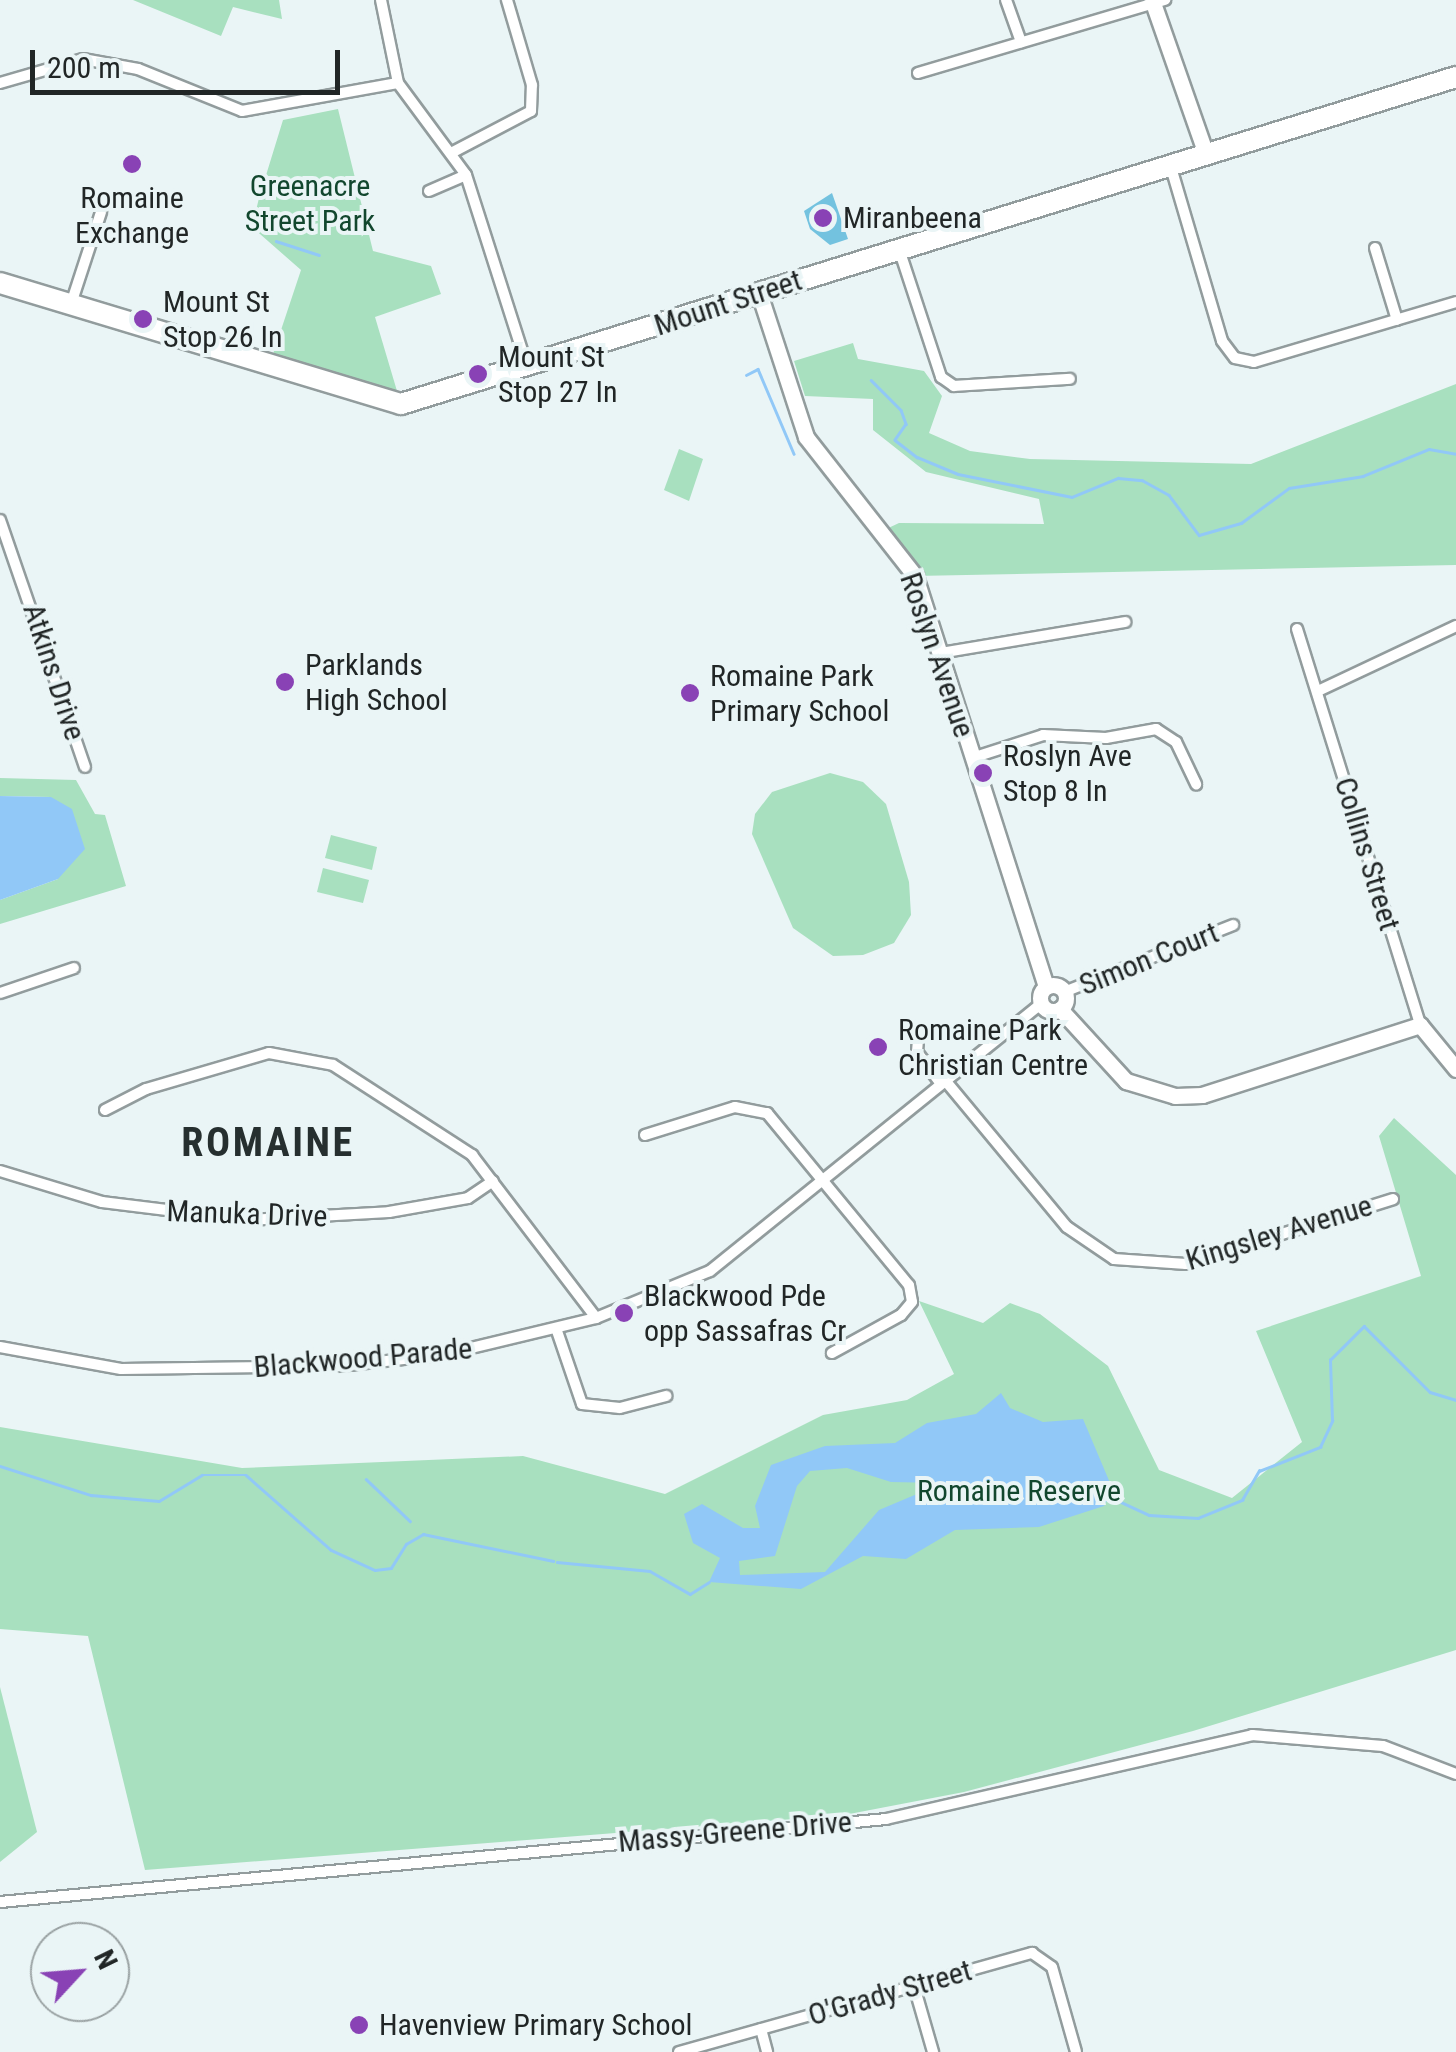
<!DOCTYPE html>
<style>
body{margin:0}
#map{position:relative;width:1456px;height:2052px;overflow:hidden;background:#eaf5f6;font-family:"Roboto Condensed",sans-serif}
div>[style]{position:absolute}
.green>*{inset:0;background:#a8e0bf}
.water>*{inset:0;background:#91c8f7}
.stream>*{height:2.5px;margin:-1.25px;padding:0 1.25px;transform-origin:1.25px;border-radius:1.25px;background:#91c8f7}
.building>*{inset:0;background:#73c2df}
.roads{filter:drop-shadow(2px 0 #929c9d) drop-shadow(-2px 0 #929c9d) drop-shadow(0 2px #929c9d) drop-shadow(0 -2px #929c9d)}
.street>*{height:10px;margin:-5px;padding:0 5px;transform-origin:5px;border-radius:5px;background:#fff}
.secondary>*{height:15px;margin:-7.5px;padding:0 7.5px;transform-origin:7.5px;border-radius:7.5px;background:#fff}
.secondary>.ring{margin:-7.5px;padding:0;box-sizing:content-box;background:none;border:15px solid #fff;border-radius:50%}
.highway>*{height:20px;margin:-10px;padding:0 10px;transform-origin:10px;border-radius:10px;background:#fff}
.dots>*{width:28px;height:28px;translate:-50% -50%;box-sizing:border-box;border:5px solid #eaf5f6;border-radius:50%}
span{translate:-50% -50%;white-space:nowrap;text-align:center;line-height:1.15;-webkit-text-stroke:8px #eaf5f6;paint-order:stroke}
.park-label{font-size:30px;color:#12472e}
.poi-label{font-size:30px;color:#212626}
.left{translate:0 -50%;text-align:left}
.street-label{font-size:30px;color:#212626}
.district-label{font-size:40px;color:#262f2f;font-weight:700;letter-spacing:2.5px}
.north{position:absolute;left:30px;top:1922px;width:100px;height:100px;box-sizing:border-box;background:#eaf5f6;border:2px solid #9aa2a3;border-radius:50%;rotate:64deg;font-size:28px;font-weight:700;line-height:40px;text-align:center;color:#212626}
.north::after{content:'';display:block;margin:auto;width:35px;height:45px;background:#8942b5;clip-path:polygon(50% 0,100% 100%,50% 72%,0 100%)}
.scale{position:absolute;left:30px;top:50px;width:310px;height:45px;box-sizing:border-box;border:5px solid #212626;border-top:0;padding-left:12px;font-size:30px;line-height:35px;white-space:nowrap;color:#212626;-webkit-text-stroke:8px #eaf5f6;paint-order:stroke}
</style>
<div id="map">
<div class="green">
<i style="clip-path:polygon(133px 0,279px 0,282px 19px,233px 7px,221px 36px)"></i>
<i style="clip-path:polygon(338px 109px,373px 251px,431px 266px,441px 294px,375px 317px,397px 391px,273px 354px,301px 270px,252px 227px,259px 198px,283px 120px)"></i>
<i style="clip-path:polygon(853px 343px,858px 359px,924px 371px,942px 396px,929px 433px,970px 451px,1030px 459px,1251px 464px,1456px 384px,1456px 565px,915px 576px,882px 531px,899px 523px,1044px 524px,1039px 499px,926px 472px,873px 430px,873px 399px,805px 396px,794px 361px)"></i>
<i style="clip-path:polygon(679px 449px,703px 459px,689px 501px,664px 490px)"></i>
<i style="clip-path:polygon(830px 773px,863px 782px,886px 804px,909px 882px,911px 915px,894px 943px,863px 955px,833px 956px,793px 928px,752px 834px,755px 814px,772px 792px)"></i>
<i style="clip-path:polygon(0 778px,76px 780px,95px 814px,105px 815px,126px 886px,0 924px,0 900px,58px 879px,51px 797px,0 796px)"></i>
<i style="clip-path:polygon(331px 835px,377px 847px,372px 870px,325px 858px)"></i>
<i style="clip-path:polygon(323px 868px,369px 880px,363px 903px,317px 892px)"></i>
<i style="clip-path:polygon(1394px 1118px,1456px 1175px,1456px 1650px,1193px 1731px,964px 1792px,844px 1815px,145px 1870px,88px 1636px,0 1629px,0 1427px,242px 1468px,523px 1456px,665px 1494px,823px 1415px,907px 1400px,954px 1374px,919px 1301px,983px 1323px,1010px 1303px,1040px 1314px,1108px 1366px,1159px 1470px,1232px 1498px,1302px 1442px,1256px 1331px,1421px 1276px,1379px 1136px)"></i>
<i style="clip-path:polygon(0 1687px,37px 1832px,0 1862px)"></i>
</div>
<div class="water">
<i style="clip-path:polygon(0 796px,51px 797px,72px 809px,85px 849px,58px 879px,0 900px)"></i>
<i style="clip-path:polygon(evenodd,1001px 1393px,1010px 1408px,1043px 1422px,1083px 1419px,1113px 1490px,1104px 1506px,1039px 1527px,955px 1530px,906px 1559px,863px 1556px,801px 1589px,709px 1582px,720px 1558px,693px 1543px,684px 1514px,702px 1504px,743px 1528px,760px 1528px,755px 1506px,771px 1465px,825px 1446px,895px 1443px,927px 1423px,976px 1414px,1001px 1393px,847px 1468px,891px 1482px,940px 1483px,945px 1495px,931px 1503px,917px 1494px,879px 1510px,825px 1572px,740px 1575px,739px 1561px,775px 1556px,797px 1486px,810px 1471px,847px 1468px)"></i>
</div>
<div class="stream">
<i style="left:276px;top:241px;width:45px;rotate:18deg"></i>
<i style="left:746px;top:375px;width:13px;rotate:-27deg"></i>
<i style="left:758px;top:369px;width:92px;rotate:67deg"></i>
<i style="left:871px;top:380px;width:42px;rotate:45deg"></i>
<i style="left:901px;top:410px;width:15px;rotate:70deg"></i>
<i style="left:906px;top:424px;width:19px;rotate:125deg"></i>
<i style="left:895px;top:440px;width:28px;rotate:38deg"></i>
<i style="left:917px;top:457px;width:44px;rotate:22.5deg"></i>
<i style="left:958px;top:474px;width:116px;rotate:11.4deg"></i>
<i style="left:1072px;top:497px;width:50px;rotate:-22.4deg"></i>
<i style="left:1118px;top:478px;width:24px;rotate:5deg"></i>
<i style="left:1142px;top:480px;width:31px;rotate:29deg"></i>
<i style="left:1169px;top:495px;width:50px;rotate:53.1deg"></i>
<i style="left:1199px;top:535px;width:44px;rotate:-15.9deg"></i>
<i style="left:1241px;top:523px;width:59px;rotate:-36.1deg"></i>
<i style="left:1289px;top:488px;width:75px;rotate:-9.2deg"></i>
<i style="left:1363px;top:476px;width:71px;rotate:-22.2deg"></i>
<i style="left:1429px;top:449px;width:27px;rotate:10deg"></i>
<i style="left:0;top:1466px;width:96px;rotate:17.7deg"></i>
<i style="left:91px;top:1495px;width:68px;rotate:5deg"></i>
<i style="left:159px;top:1501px;width:50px;rotate:-31.2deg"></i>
<i style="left:202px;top:1475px;width:44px"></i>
<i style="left:246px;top:1475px;width:113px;rotate:41.4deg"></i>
<i style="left:331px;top:1550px;width:48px;rotate:24.4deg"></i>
<i style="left:375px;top:1570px;width:16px;rotate:-7deg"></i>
<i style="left:391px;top:1568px;width:28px;rotate:-58deg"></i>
<i style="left:406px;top:1544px;width:20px;rotate:-30deg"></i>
<i style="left:423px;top:1534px;width:133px;rotate:11.7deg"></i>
<i style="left:366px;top:1479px;width:61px;rotate:43.7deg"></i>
<i style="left:1110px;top:1497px;width:43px;rotate:24.8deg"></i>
<i style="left:1149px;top:1515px;width:49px;rotate:3.5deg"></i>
<i style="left:1198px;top:1518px;width:48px;rotate:-22.2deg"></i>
<i style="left:1242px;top:1500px;width:34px;rotate:-60deg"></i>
<i style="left:1259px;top:1471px;width:66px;rotate:-21.5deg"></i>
<i style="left:1320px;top:1447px;width:29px;rotate:-65deg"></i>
<i style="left:1332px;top:1421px;width:61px;rotate:-91.9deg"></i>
<i style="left:1330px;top:1360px;width:48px;rotate:-45deg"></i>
<i style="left:1364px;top:1326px;width:93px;rotate:45deg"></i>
<i style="left:1430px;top:1392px;width:27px;rotate:17deg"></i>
<i style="left:557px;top:1562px;width:93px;rotate:5.5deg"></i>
<i style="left:650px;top:1571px;width:46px;rotate:29.9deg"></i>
<i style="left:690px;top:1594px;width:22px;rotate:-32deg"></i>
</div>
<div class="building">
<i style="clip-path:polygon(832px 193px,848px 239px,830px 245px,810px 229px,804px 211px)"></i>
</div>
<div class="roads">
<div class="street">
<i style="left:381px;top:0;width:85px;rotate:78.4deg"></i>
<i style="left:398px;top:83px;width:114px;rotate:53.5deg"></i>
<i style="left:466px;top:175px;width:201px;rotate:72.3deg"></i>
<i style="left:1006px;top:0;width:45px;rotate:70.3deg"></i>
<i style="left:918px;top:73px;width:258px;rotate:-16.5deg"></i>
<i style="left:0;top:83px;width:86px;rotate:-16.1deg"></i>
<i style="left:83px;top:59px;width:56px;rotate:10.3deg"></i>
<i style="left:138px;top:69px;width:112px;rotate:22deg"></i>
<i style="left:242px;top:111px;width:158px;rotate:-10.2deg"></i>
<i style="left:453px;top:152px;width:88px;rotate:-27.7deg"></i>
<i style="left:531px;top:111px;width:26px;rotate:-88deg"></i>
<i style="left:532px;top:85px;width:89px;rotate:-106.4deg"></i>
<i style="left:1170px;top:164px;width:184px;rotate:73.6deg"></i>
<i style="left:1222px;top:341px;width:21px;rotate:53deg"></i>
<i style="left:1235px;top:358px;width:19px;rotate:12deg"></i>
<i style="left:1254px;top:362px;width:211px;rotate:-16.5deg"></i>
<i style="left:429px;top:191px;width:40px;rotate:-23.4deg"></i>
<i style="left:1375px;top:248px;width:75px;rotate:73deg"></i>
<i style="left:899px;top:249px;width:135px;rotate:71.8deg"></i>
<i style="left:941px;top:377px;width:16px;rotate:35deg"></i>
<i style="left:954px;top:386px;width:116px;rotate:-3.5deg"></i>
<i style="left:71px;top:304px;width:97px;rotate:-71.9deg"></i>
<i style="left:0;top:520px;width:261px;rotate:71deg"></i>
<i style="left:1297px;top:629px;width:415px;rotate:72.7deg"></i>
<i style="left:940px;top:653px;width:188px;rotate:-9.5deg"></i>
<i style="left:1318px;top:691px;width:153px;rotate:-25.2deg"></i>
<i style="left:972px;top:758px;width:75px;rotate:-17.9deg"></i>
<i style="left:1043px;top:735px;width:63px;rotate:2.7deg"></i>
<i style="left:1106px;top:738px;width:51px;rotate:-10.2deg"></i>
<i style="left:1156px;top:729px;width:24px;rotate:33deg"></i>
<i style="left:1176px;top:742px;width:47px;rotate:64.5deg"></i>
<i style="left:1064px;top:992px;width:182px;rotate:-21.6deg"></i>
<i style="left:0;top:993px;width:78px;rotate:-18.7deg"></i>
<i style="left:918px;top:1040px;width:12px;rotate:95deg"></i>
<i style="left:917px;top:1052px;width:39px;rotate:53deg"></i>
<i style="left:944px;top:1079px;width:192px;rotate:50.3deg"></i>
<i style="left:1067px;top:1227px;width:57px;rotate:34.2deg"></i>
<i style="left:1114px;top:1259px;width:72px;rotate:4deg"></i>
<i style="left:1186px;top:1264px;width:217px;rotate:-17.4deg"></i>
<i style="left:105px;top:1110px;width:46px;rotate:-27.1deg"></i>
<i style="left:146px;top:1089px;width:128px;rotate:-16.3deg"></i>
<i style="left:269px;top:1053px;width:65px;rotate:10.6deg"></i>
<i style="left:333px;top:1065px;width:166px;rotate:32.9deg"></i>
<i style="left:472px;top:1155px;width:205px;rotate:52.7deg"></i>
<i style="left:645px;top:1135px;width:94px;rotate:-17.3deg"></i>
<i style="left:735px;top:1107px;width:33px;rotate:11deg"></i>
<i style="left:767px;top:1113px;width:223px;rotate:50.5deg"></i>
<i style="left:909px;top:1285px;width:17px;rotate:80deg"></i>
<i style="left:912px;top:1302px;width:17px;rotate:130deg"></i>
<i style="left:901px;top:1315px;width:79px;rotate:151.2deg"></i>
<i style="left:0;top:1171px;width:107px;rotate:16.9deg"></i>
<i style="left:102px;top:1202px;width:147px;rotate:7deg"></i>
<i style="left:248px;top:1220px;width:141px;rotate:-3.2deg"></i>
<i style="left:389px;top:1212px;width:80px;rotate:-10deg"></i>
<i style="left:468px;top:1198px;width:30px;rotate:-34deg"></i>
<i style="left:557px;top:1331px;width:77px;rotate:71.1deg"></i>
<i style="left:582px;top:1404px;width:38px;rotate:6deg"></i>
<i style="left:620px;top:1408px;width:48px;rotate:-14.6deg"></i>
<i style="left:0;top:1347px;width:123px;rotate:10.3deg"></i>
<i style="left:121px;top:1369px;width:219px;rotate:-0.8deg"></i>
<i style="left:340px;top:1366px;width:103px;rotate:-6.2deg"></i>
<i style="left:442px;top:1355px;width:158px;rotate:-13.5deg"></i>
<i style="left:596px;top:1318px;width:123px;rotate:-22.4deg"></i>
<i style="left:710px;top:1271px;width:425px;rotate:-38.9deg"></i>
<i style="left:0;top:1902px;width:890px;rotate:-5.35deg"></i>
<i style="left:886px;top:1819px;width:376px;rotate:-12.9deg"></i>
<i style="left:1252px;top:1735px;width:131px;rotate:4.8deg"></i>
<i style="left:1383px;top:1746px;width:78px;rotate:21deg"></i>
<i style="left:914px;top:1986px;width:69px;rotate:73.9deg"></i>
<i style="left:761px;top:2029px;width:24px;rotate:75deg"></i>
<i style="left:679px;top:2052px;width:367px;rotate:-15.7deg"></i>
<i style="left:1032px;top:1953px;width:24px;rotate:35deg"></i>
<i style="left:1052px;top:1967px;width:88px;rotate:74.2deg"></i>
</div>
<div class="secondary">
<i style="left:1152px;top:0;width:163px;rotate:70.7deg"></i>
<i style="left:759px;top:293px;width:151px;rotate:71.9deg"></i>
<i style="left:806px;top:437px;width:177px;rotate:51.9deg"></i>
<i style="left:915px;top:576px;width:431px;rotate:72.3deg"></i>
<i class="ring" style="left:1040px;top:985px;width:11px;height:11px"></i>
<i style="left:1060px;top:1009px;width:98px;rotate:47.5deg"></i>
<i style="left:1126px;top:1081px;width:51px;rotate:17deg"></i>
<i style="left:1175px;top:1096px;width:27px;rotate:-2deg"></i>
<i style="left:1202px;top:1095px;width:229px;rotate:-17.8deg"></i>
<i style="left:1420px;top:1025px;width:57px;rotate:50.7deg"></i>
</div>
<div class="highway">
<i style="left:0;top:283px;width:419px;rotate:16.8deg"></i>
<i style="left:401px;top:404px;width:1105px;rotate:-17.22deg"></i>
</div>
</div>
<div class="dots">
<i style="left:132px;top:164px;background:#8942b5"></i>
<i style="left:823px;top:218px;background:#8942b5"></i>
<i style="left:143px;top:319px;background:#8942b5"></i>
<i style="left:478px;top:374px;background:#8942b5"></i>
<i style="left:285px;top:682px;background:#8942b5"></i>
<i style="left:690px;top:693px;background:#8942b5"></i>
<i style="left:983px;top:773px;background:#8942b5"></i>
<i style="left:878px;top:1047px;background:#8942b5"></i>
<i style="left:624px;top:1313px;background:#8942b5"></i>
<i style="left:359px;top:2025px;background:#8942b5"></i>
</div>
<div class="park-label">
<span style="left:310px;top:203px">Greenacre<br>Street Park</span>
<span style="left:1019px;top:1491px">Romaine Reserve</span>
</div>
<div class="poi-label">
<span style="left:132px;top:215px">Romaine<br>Exchange</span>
<span class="left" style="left:843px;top:218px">Miranbeena</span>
<span class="left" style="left:163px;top:319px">Mount St<br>Stop 26 In</span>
<span class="left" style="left:498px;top:374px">Mount St<br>Stop 27 In</span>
<span class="left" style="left:305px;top:682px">Parklands<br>High School</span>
<span class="left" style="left:710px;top:693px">Romaine Park<br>Primary School</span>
<span class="left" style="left:1003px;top:773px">Roslyn Ave<br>Stop 8 In</span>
<span class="left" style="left:898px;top:1047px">Romaine Park<br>Christian Centre</span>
<span class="left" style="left:644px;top:1313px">Blackwood Pde<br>opp Sassafras Cr</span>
<span class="left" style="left:379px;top:2025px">Havenview Primary School</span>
</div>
<div class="street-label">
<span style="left:728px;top:303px;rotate:-18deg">Mount Street</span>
<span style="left:937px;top:655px;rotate:71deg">Roslyn Avenue</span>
<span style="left:54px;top:672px;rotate:72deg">Atkins Drive</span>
<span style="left:1367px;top:854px;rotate:73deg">Collins Street</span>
<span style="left:1149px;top:959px;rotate:-22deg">Simon Court</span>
<span style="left:247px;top:1214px;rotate:2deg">Manuka Drive</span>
<span style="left:1279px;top:1233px;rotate:-17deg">Kingsley Avenue</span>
<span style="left:363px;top:1358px;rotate:-5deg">Blackwood Parade</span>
<span style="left:735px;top:1832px;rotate:-5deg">Massy-Greene Drive</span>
<span style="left:890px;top:1993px;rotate:-16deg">O'Grady Street</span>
</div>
<div class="district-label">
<span style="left:268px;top:1143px">ROMAINE</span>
</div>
<div class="north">N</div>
<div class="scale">200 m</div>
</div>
